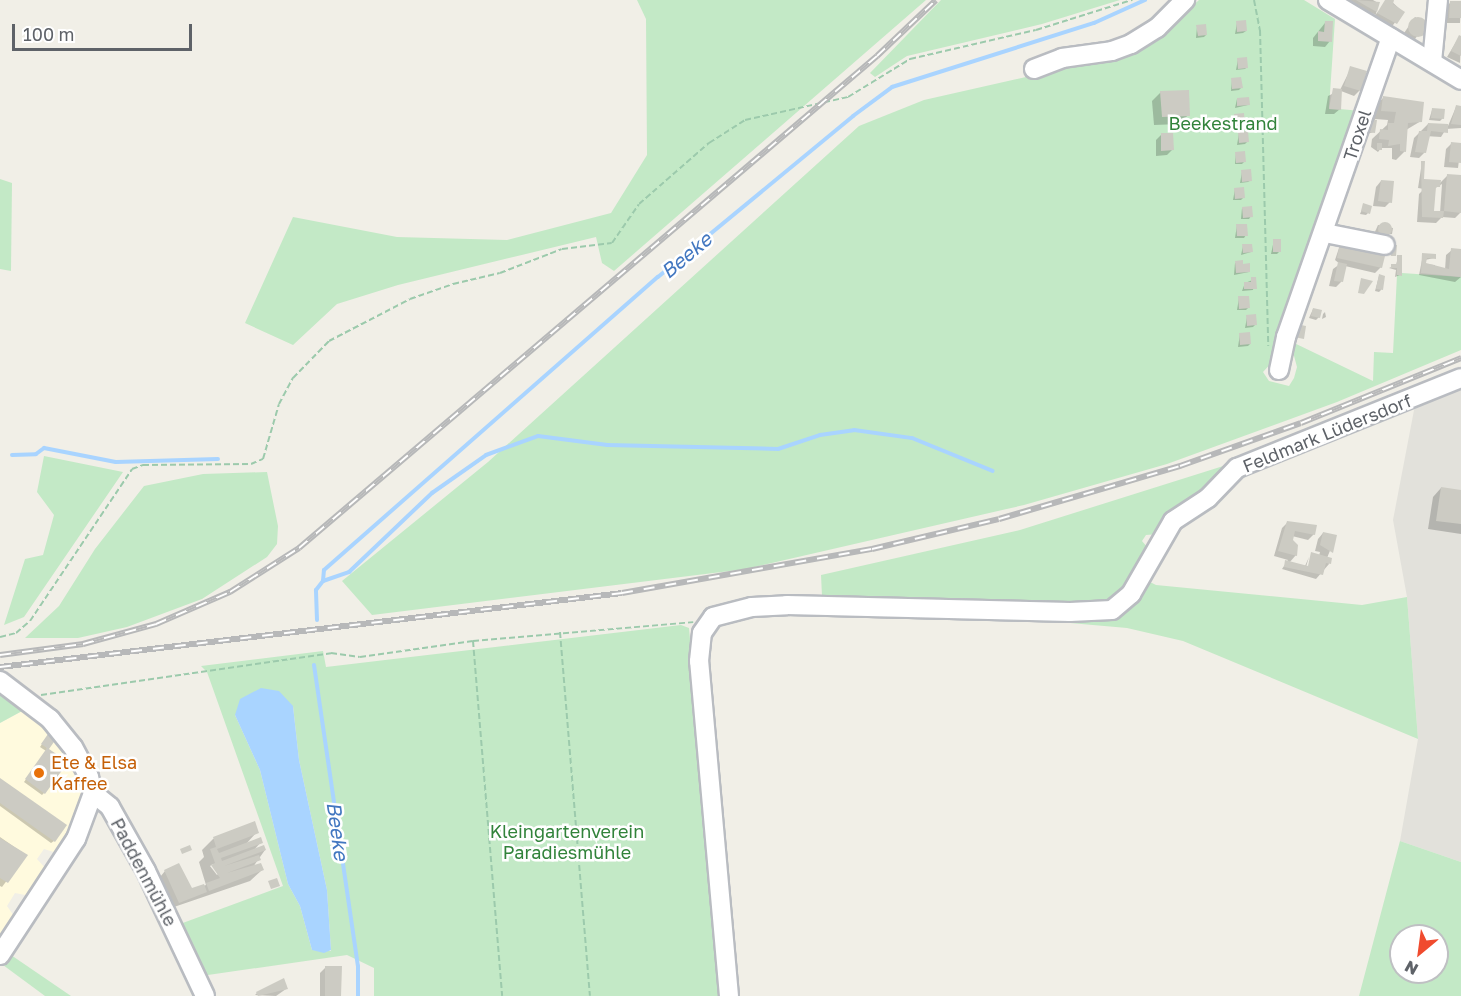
<!DOCTYPE html>
<meta charset="utf-8">
<style>
body{margin:0}
#map{position:relative;width:1461px;height:996px;overflow:hidden;background:#f1efe7;font-family:"Golos Text",sans-serif}
div>[style]{position:absolute}
.commercial>*{inset:0;background:#fffade}
.industrial>*{inset:0;background:#e2e1db}
.green>*{inset:0;background:#c3e9c6}
.water>*{inset:0;background:#a9d4ff}
.shadow>*{inset:0;background:#0003}
.stream>*{height:4px;margin:-2px;padding:0 2px;transform-origin:2px;border-radius:2px;background:#a9d4ff}
.building>*{inset:0;background:#cccbc3}
.round{border-radius:50%}
.path>*{height:2px;margin-top:-1px;transform-origin:0;background:repeating-linear-gradient(90deg,#9ccaac 0 6px,transparent 0 9px)}
.roads{filter:drop-shadow(2px 0 #b9bcc1) drop-shadow(-2px 0 #b9bcc1) drop-shadow(0 2px #b9bcc1) drop-shadow(0 -2px #b9bcc1)}
.minor>*{height:18px;margin:-9px;padding:0 9px;transform-origin:9px;border-radius:9px;background:#fff}
.rail>*{height:6px;margin-top:-3px;transform-origin:0;background:repeating-linear-gradient(90deg,#fff 0 11px,#b7b8b9 0 22px);box-sizing:border-box;border-block:2px solid #b7b8b9}
.dots>*{width:16px;height:16px;translate:-50% -50%;box-sizing:border-box;border:3px solid #fff;border-radius:50%}
span{translate:-50% -50%;white-space:nowrap;text-align:center;line-height:1.15;-webkit-text-stroke:5px #fff;paint-order:stroke}
.park-label{font-size:18px;color:#31833a}
.street-label{font-size:18px;color:#5e6268}
.food-label{font-size:18px;color:#c56008}
.left{translate:0 -50%;text-align:left}
.water-label{font-size:20px;color:#4277c0;font-style:italic}
.north{position:absolute;left:1389px;top:924px;width:60px;height:60px;box-sizing:border-box;background:#fff;border:2px solid #bfc0c3;border-radius:50%;rotate:209deg;font-size:16px;font-weight:700;line-height:24px;text-align:center;color:#5e6268}
.north::after{content:'';display:block;margin:auto;width:21px;height:27px;background:#f04b2e;clip-path:polygon(50% 0,100% 100%,50% 72%,0 100%)}
.scale{position:absolute;left:12px;top:24px;width:180px;height:27px;box-sizing:border-box;border:3px solid #5e6268;border-top:0;padding-left:8px;font-size:18px;line-height:21px;white-space:nowrap;color:#5e6268;-webkit-text-stroke:4px #fff;paint-order:stroke}
</style>
<div id="map">
<div class="commercial">
<i style="clip-path:polygon(24px 710px,57px 739px,85px 789px,80px 817px,60px 854px,44px 849px,37px 859px,48px 871px,30px 896px,15px 893px,7px 906px,16px 919px,0 942px,0 723px)"></i>
</div>
<div class="industrial">
<i style="clip-path:polygon(1461px 385px,1461px 862px,1400px 841px,1418px 739px,1407px 597px,1393px 520px,1415px 405px)"></i>
</div>
<div class="green">
<i style="clip-path:polygon(637px 0,926px 0,614px 271px,602px 263px,596px 237px,398px 285px,337px 304px,293px 345px,245px 323px,293px 217px,397px 237px,507px 240px,611px 213px,647px 155px,646px 19px)"></i>
<i style="clip-path:polygon(941px 0,1120px 0,1042px 24px,907px 56px,875px 77px,870px 73px)"></i>
<i style="clip-path:polygon(1199px 0,1304px 0,1335px 19px,1329px 108px,1361px 111px,1274px 360px,1263px 372px,1269px 381px,1289px 386px,1294px 378px,1297px 367px,1290px 341px,1373px 381px,1374px 352px,1393px 353px,1397px 275px,1402px 273px,1461px 277px,1461px 350px,1337px 402px,1167px 464px,1024px 505px,746px 569px,372px 615px,342px 581px,488px 462px,859px 126px,924px 100px,1115px 57px,1154px 41px)"></i>
<i style="clip-path:polygon(0 179px,12px 183px,11px 271px,0 269px)"></i>
<i style="clip-path:polygon(44px 456px,123px 472px,24px 617px,4px 625px,25px 559px,43px 555px,54px 515px,37px 492px)"></i>
<i style="clip-path:polygon(1236px 462px,1159px 534px,1146px 535px,1142px 541px,1148px 548px,1138px 576px,1156px 585px,1362px 605px,1407px 597px,1418px 739px,1183px 641px,1127px 628px,980px 615px,832px 612px,822px 596px,821px 575px,1020px 530px)"></i>
<i style="clip-path:polygon(267px 472px,278px 526px,277px 544px,267px 557px,202px 599px,127px 627px,78px 638px,25px 638px,59px 606px,95px 549px,144px 486px,203px 474px)"></i>
<i style="clip-path:polygon(evenodd,681px 625px,689px 628px,722px 996px,374px 996px,374px 968px,347px 955px,201px 976px,180px 924px,283px 886px,207px 672px,201px 666px,323px 651px,326px 667px,681px 625px,293px 706px,299px 760px,327px 890px,331px 951px,312px 950px,300px 906px,288px 884px,260px 770px,235px 715px,293px 706px)"></i>
<i style="clip-path:polygon(0 691px,24px 710px,0 723px)"></i>
<i style="clip-path:polygon(evenodd,1400px 841px,1461px 862px,1461px 996px,1359px 996px,1400px 841px,1401px 936px,1437px 936px,1437px 972px,1401px 972px,1401px 936px)"></i>
<i style="clip-path:polygon(11px 955px,71px 996px,45px 996px,3px 965px)"></i>
</div>
<div class="water">
<i style="clip-path:polygon(261px 688px,279px 691px,293px 706px,299px 760px,327px 890px,331px 950px,324px 953px,312px 950px,300px 906px,288px 884px,260px 770px,235px 715px,240px 699px)"></i>
</div>
<div class="shadow">
<i style="clip-path:polygon(1342px 0,1373px 0,1378px 3px,1376px 14px,1390px 0,1403px 12px,1390px 29px,1373px 19px,1376px 15px)"></i>
<i style="clip-path:polygon(1450px 3px,1461px 3px,1460px 23px,1444px 23px,1445px 8px)"></i>
<i style="clip-path:polygon(1415px 17px,1426px 23px,1413px 42px,1402px 36px)"></i>
<i style="clip-path:polygon(1237px 23px,1246px 31px,1243px 33px,1235px 34px)"></i>
<i style="clip-path:polygon(1325px 23px,1330px 41px,1325px 47px,1313px 46px,1313px 38px)"></i>
<i style="clip-path:polygon(1197px 27px,1206px 35px,1204px 37px,1196px 38px)"></i>
<i style="clip-path:polygon(1459px 37px,1461px 38px,1460px 63px,1447px 57px)"></i>
<i style="clip-path:polygon(1238px 59px,1247px 67px,1245px 69px,1236px 70px)"></i>
<i style="clip-path:polygon(1351px 68px,1360px 90px,1354px 96px,1341px 91px,1340px 109px,1334px 114px,1325px 114px,1328px 96px,1340px 90px)"></i>
<i style="clip-path:polygon(1232px 80px,1241px 88px,1239px 90px,1231px 91px)"></i>
<i style="clip-path:polygon(1161px 92px,1188px 115px,1180px 124px,1154px 125px,1152px 101px)"></i>
<i style="clip-path:polygon(1383px 98px,1421px 121px,1406px 130px,1405px 151px,1396px 160px,1392px 159px,1392px 148px,1381px 148px,1378px 152px,1371px 147px,1372px 139px,1387px 125px,1388px 120px,1375px 119px,1374px 132px,1367px 134px,1375px 107px)"></i>
<i style="clip-path:polygon(1237px 99px,1248px 105px,1235px 108px)"></i>
<i style="clip-path:polygon(1456px 107px,1461px 107px,1461px 128px,1446px 129px,1441px 137px,1425px 136px,1425px 152px,1419px 158px,1410px 157px,1414px 138px,1428px 124px,1448px 126px)"></i>
<i style="clip-path:polygon(1432px 110px,1443px 118px,1440px 121px,1429px 120px)"></i>
<i style="clip-path:polygon(1234px 116px,1243px 124px,1241px 126px,1233px 127px)"></i>
<i style="clip-path:polygon(1239px 133px,1248px 141px,1245px 144px,1237px 145px)"></i>
<i style="clip-path:polygon(1162px 134px,1172px 150px,1167px 155px,1156px 156px,1156px 140px)"></i>
<i style="clip-path:polygon(1451px 144px,1461px 144px,1458px 168px,1444px 167px,1446px 149px)"></i>
<i style="clip-path:polygon(1236px 153px,1245px 161px,1242px 164px,1235px 164px)"></i>
<i style="clip-path:polygon(evenodd,1422px 162px,1423px 181px,1439px 184px,1447px 176px,1461px 176px,1461px 212px,1455px 218px,1442px 217px,1436px 223px,1417px 222px,1419px 194px,1424px 189px,1418px 188px,1422px 162px,1442px 184px,1440px 213px,1432px 212px,1434px 189px,1442px 184px)"></i>
<i style="clip-path:polygon(1242px 172px,1251px 180px,1248px 182px,1240px 183px)"></i>
<i style="clip-path:polygon(1381px 181px,1390px 202px,1385px 207px,1373px 206px,1376px 187px)"></i>
<i style="clip-path:polygon(1235px 189px,1244px 197px,1241px 200px,1233px 200px)"></i>
<i style="clip-path:polygon(1364px 205px,1368px 213px,1366px 215px,1360px 214px)"></i>
<i style="clip-path:polygon(1242px 208px,1251px 216px,1249px 219px,1241px 219px)"></i>
<i style="clip-path:polygon(1237px 225px,1246px 235px,1244px 238px,1235px 238px)"></i>
<i style="clip-path:polygon(1378px 225px,1393px 228px,1392px 234px,1374px 234px)"></i>
<i style="clip-path:polygon(1274px 240px,1279px 252px,1277px 254px,1271px 254px)"></i>
<i style="clip-path:polygon(1340px 245px,1381px 267px,1375px 273px,1345px 266px,1341px 282px,1336px 287px,1329px 286px,1333px 269px,1340px 264px,1335px 260px)"></i>
<i style="clip-path:polygon(1243px 246px,1251px 252px,1241px 255px)"></i>
<i style="clip-path:polygon(1452px 250px,1461px 251px,1461px 277px,1455px 282px,1419px 275px,1423px 255px,1434px 258px,1425px 260px,1425px 264px,1435px 265px,1434px 272px,1445px 270px,1446px 255px)"></i>
<i style="clip-path:polygon(1398px 257px,1400px 275px,1395px 277px,1396px 270px,1389px 268px,1396px 265px)"></i>
<i style="clip-path:polygon(1235px 263px,1248px 265px,1249px 272px,1234px 275px)"></i>
<i style="clip-path:polygon(1379px 276px,1381px 290px,1379px 292px,1375px 291px)"></i>
<i style="clip-path:polygon(1255px 279px,1253px 290px,1242px 291px,1245px 283px)"></i>
<i style="clip-path:polygon(1239px 298px,1249px 307px,1246px 310px,1237px 310px)"></i>
<i style="clip-path:polygon(1313px 309px,1319px 317px,1316px 320px,1309px 318px)"></i>
<i style="clip-path:polygon(1325px 312px,1326px 317px,1322px 319px,1323px 314px)"></i>
<i style="clip-path:polygon(1247px 317px,1255px 325px,1253px 327px,1245px 328px)"></i>
<i style="clip-path:polygon(1240px 334px,1250px 344px,1248px 346px,1238px 347px)"></i>
<i style="clip-path:polygon(1441px 488px,1461px 491px,1461px 534px,1428px 529px,1433px 497px)"></i>
<i style="clip-path:polygon(1287px 523px,1314px 534px,1308px 540px,1292px 536px,1296px 555px,1289px 563px,1305px 566px,1309px 557px,1306px 567px,1309px 567px,1319px 556px,1320px 552px,1315px 551px,1318px 539px,1323px 533px,1336px 536px,1327px 558px,1329px 564px,1316px 579px,1282px 569px,1288px 560px,1274px 556px,1282px 528px)"></i>
<i style="clip-path:polygon(46px 738px,47px 749px,44px 793px,42px 795px,24px 782px,46px 751px,40px 747px)"></i>
<i style="clip-path:polygon(0 780px,54px 841px,51px 843px,0 806px)"></i>
<i style="clip-path:polygon(evenodd,254px 823px,257px 832px,246px 844px,261px 842px,253px 851px,265px 850px,253px 867px,262px 870px,250px 881px,174px 907px,160px 877px,165px 871px,191px 890px,206px 885px,199px 862px,204px 857px,202px 850px,213px 839px,254px 823px,213px 864px,219px 873px,217px 875px,210px 866px,213px 864px)"></i>
<i style="clip-path:polygon(0 837px,26px 855px,2px 887px,0 886px)"></i>
<i style="clip-path:polygon(326px 967px,339px 996px,320px 996px,320px 973px)"></i>
<i style="clip-path:polygon(286px 989px,276px 996px,255px 995px,257px 993px)"></i>
</div>
<div class="stream">
<i style="left:12px;top:455px;width:24px;rotate:-2deg"></i>
<i style="left:36px;top:454px;width:10px;rotate:-37deg"></i>
<i style="left:44px;top:448px;width:73px;rotate:11deg"></i>
<i style="left:116px;top:462px;width:102px;rotate:-1.7deg"></i>
<i style="left:323px;top:581px;width:28px;rotate:-19deg"></i>
<i style="left:349px;top:572px;width:115px;rotate:-43.6deg"></i>
<i style="left:432px;top:493px;width:66px;rotate:-35.1deg"></i>
<i style="left:486px;top:455px;width:55px;rotate:-20.1deg"></i>
<i style="left:538px;top:436px;width:70px;rotate:7.4deg"></i>
<i style="left:607px;top:445px;width:171px;rotate:1.3deg"></i>
<i style="left:778px;top:449px;width:44px;rotate:-18.4deg"></i>
<i style="left:820px;top:435px;width:34px;rotate:-8deg"></i>
<i style="left:854px;top:430px;width:59px;rotate:7.9deg"></i>
<i style="left:912px;top:438px;width:87px;rotate:22.2deg"></i>
<i style="left:317px;top:620px;width:30px;rotate:-92deg"></i>
<i style="left:316px;top:590px;width:11px;rotate:-52deg"></i>
<i style="left:323px;top:581px;width:11px;rotate:-85deg"></i>
<i style="left:324px;top:570px;width:444px;rotate:-41.3deg"></i>
<i style="left:658px;top:277px;width:253px;rotate:-39.5deg"></i>
<i style="left:853px;top:116px;width:49px;rotate:-36.6deg"></i>
<i style="left:892px;top:87px;width:212px;rotate:-17.6deg"></i>
<i style="left:1094px;top:23px;width:56px;rotate:-24.3deg"></i>
<i style="left:314px;top:665px;width:304px;rotate:81.7deg"></i>
<i style="left:358px;top:966px;width:30px;rotate:90deg"></i>
</div>
<div class="building">
<i style="clip-path:polygon(1356px 0,1380px 2px,1377px 12px,1366px 6px)"></i>
<i style="clip-path:polygon(1385px 0,1394px 0,1393px 4px,1405px 12px,1397px 24px,1377px 13px)"></i>
<i style="clip-path:polygon(1450px 1px,1461px 1px,1461px 18px,1449px 18px)"></i>
<i class="round" style="left:1408px;top:17px;width:20px;height:20px"></i>
<i style="clip-path:polygon(1246px 20px,1247px 31px,1237px 32px,1236px 21px)"></i>
<i style="clip-path:polygon(1325px 21px,1333px 21px,1332px 42px,1318px 41px,1318px 31px,1324px 32px)"></i>
<i style="clip-path:polygon(1206px 24px,1207px 35px,1198px 36px,1196px 25px)"></i>
<i style="clip-path:polygon(1459px 35px,1461px 36px,1461px 56px,1451px 51px)"></i>
<i style="clip-path:polygon(1247px 57px,1248px 68px,1238px 69px,1237px 58px)"></i>
<i style="clip-path:polygon(1350px 66px,1367px 71px,1361px 91px,1344px 86px)"></i>
<i style="clip-path:polygon(1241px 77px,1243px 88px,1232px 89px,1231px 78px)"></i>
<i style="clip-path:polygon(1333px 88px,1342px 89px,1341px 110px,1329px 109px)"></i>
<i style="clip-path:polygon(1189px 90px,1190px 116px,1162px 117px,1160px 91px)"></i>
<i style="clip-path:polygon(1383px 96px,1424px 102px,1422px 122px,1408px 123px,1406px 152px,1400px 151px,1400px 144px,1388px 146px,1389px 140px,1379px 139px,1380px 129px,1388px 130px,1388px 123px,1394px 123px,1395px 117px,1396px 112px,1381px 111px)"></i>
<i style="clip-path:polygon(1249px 97px,1250px 105px,1237px 106px,1237px 98px)"></i>
<i style="clip-path:polygon(1456px 105px,1461px 106px,1461px 125px,1451px 124px)"></i>
<i style="clip-path:polygon(1432px 108px,1445px 109px,1444px 119px,1431px 118px)"></i>
<i style="clip-path:polygon(1244px 113px,1245px 124px,1235px 125px,1234px 114px)"></i>
<i style="clip-path:polygon(1370px 119px,1377px 120px,1375px 133px,1368px 132px)"></i>
<i style="clip-path:polygon(1428px 123px,1448px 124px,1448px 133px,1431px 131px,1426px 153px,1415px 152px,1419px 131px,1427px 131px)"></i>
<i style="clip-path:polygon(1248px 131px,1249px 142px,1239px 143px,1238px 132px)"></i>
<i style="clip-path:polygon(1161px 133px,1173px 133px,1174px 150px,1161px 151px)"></i>
<i style="clip-path:polygon(1451px 142px,1461px 143px,1461px 163px,1449px 162px)"></i>
<i style="clip-path:polygon(1377px 143px,1382px 143px,1382px 150px,1377px 150px)"></i>
<i style="clip-path:polygon(1245px 151px,1246px 162px,1236px 163px,1235px 152px)"></i>
<i style="clip-path:polygon(1421px 161px,1425px 161px,1424px 179px,1441px 180px,1440px 187px,1436px 187px,1434px 211px,1444px 211px,1443px 218px,1422px 217px)"></i>
<i style="clip-path:polygon(1251px 169px,1252px 181px,1242px 182px,1241px 170px)"></i>
<i style="clip-path:polygon(1447px 174px,1461px 175px,1461px 213px,1444px 211px)"></i>
<i style="clip-path:polygon(1381px 180px,1394px 181px,1392px 203px,1378px 201px)"></i>
<i style="clip-path:polygon(1244px 187px,1245px 198px,1235px 199px,1234px 188px)"></i>
<i style="clip-path:polygon(1363px 203px,1372px 206px,1370px 214px,1361px 211px)"></i>
<i style="clip-path:polygon(1252px 206px,1253px 217px,1243px 218px,1242px 207px)"></i>
<i class="round" style="left:1378px;top:222px;width:14px;height:14px"></i>
<i style="clip-path:polygon(1236px 224px,1247px 224px,1248px 236px,1237px 236px)"></i>
<i style="clip-path:polygon(1273px 239px,1281px 239px,1281px 252px,1273px 252px)"></i>
<i style="clip-path:polygon(1340px 243px,1386px 252px,1382px 268px,1337px 258px)"></i>
<i style="clip-path:polygon(1387px 243px,1397px 245px,1396px 256px,1391px 256px)"></i>
<i style="clip-path:polygon(1242px 244px,1252px 244px,1253px 252px,1243px 253px)"></i>
<i style="clip-path:polygon(1451px 248px,1461px 249px,1461px 277px,1421px 273px,1422px 253px,1436px 254px,1436px 259px,1427px 258px,1426px 263px,1449px 269px)"></i>
<i style="clip-path:polygon(1397px 255px,1402px 255px,1402px 276px,1397px 275px,1397px 268px,1391px 268px,1391px 264px,1397px 264px)"></i>
<i style="clip-path:polygon(1243px 260px,1243px 264px,1250px 263px,1250px 272px,1236px 273px,1235px 261px)"></i>
<i style="clip-path:polygon(1338px 262px,1347px 264px,1343px 282px,1334px 281px)"></i>
<i style="clip-path:polygon(1379px 274px,1385px 276px,1383px 290px,1376px 289px)"></i>
<i style="clip-path:polygon(1251px 277px,1256px 277px,1257px 289px,1244px 289px,1244px 282px,1251px 282px)"></i>
<i style="clip-path:polygon(1361px 278px,1373px 281px,1364px 294px,1358px 293px)"></i>
<i style="clip-path:polygon(1238px 296px,1249px 296px,1250px 308px,1239px 309px)"></i>
<i style="clip-path:polygon(1313px 308px,1322px 310px,1320px 318px,1311px 316px)"></i>
<i style="clip-path:polygon(1256px 314px,1257px 325px,1247px 326px,1246px 315px)"></i>
<i style="clip-path:polygon(1296px 324px,1306px 326px,1304px 339px,1294px 337px)"></i>
<i style="clip-path:polygon(1250px 332px,1251px 344px,1240px 345px,1239px 333px)"></i>
<i style="clip-path:polygon(1441px 487px,1461px 490px,1461px 524px,1436px 521px)"></i>
<i style="clip-path:polygon(1287px 521px,1317px 525px,1315px 535px,1295px 531px,1293px 540px,1298px 545px,1297px 556px,1278px 551px)"></i>
<i style="clip-path:polygon(1323px 532px,1337px 535px,1333px 553px,1320px 545px)"></i>
<i style="clip-path:polygon(1311px 552px,1332px 558px,1331px 564px,1326px 563px,1323px 575px,1284px 567px,1285px 560px,1308px 566px)"></i>
<i style="clip-path:polygon(48px 734px,56px 739px,49px 749px,68px 762px,45px 794px,25px 779px,47px 748px,41px 744px)"></i>
<i style="clip-path:polygon(0 778px,67px 825px,55px 842px,0 803px)"></i>
<i style="clip-path:polygon(255px 821px,259px 833px,217px 849px,219px 853px,261px 837px,263px 843px,221px 858px,222px 861px,264px 845px,266px 850px,224px 866px,259px 855px,261px 860px,227px 873px,261px 863px,264px 870px,209px 891px,206px 883px,220px 878px,211px 865px,215px 863px,210px 849px,216px 847px,213px 837px)"></i>
<i style="clip-path:polygon(0 838px,28px 855px,8px 883px,0 878px)"></i>
<i style="clip-path:polygon(190px 845px,192px 850px,182px 854px,180px 849px)"></i>
<i style="clip-path:polygon(179px 863px,192px 888px,204px 884px,207px 892px,179px 903px,164px 870px)"></i>
<i style="clip-path:polygon(277px 878px,280px 886px,271px 889px,268px 881px)"></i>
<i style="clip-path:polygon(325px 966px,342px 966px,341px 996px,325px 996px)"></i>
<i style="clip-path:polygon(284px 978px,288px 989px,258px 996px,256px 992px)"></i>
</div>
<div class="path">
<i style="left:1254px;top:0;width:31px;rotate:79deg"></i>
<i style="left:1260px;top:30px;width:316px;rotate:88.5deg"></i>
<i style="left:560px;top:632px;width:365px;rotate:85.3deg"></i>
<i style="left:0;top:637px;width:16px;rotate:-14deg"></i>
<i style="left:16px;top:633px;width:18px;rotate:-41deg"></i>
<i style="left:30px;top:621px;width:183px;rotate:-56.1deg"></i>
<i style="left:132px;top:469px;width:12px;rotate:-20deg"></i>
<i style="left:143px;top:465px;width:108px;rotate:-0.5deg"></i>
<i style="left:251px;top:464px;width:13px;rotate:-23deg"></i>
<i style="left:263px;top:459px;width:57px;rotate:-73.8deg"></i>
<i style="left:279px;top:404px;width:30px;rotate:-62deg"></i>
<i style="left:293px;top:378px;width:52px;rotate:-45.8deg"></i>
<i style="left:329px;top:341px;width:91px;rotate:-27.4deg"></i>
<i style="left:410px;top:299px;width:46px;rotate:-19.2deg"></i>
<i style="left:453px;top:284px;width:48px;rotate:-13.2deg"></i>
<i style="left:500px;top:273px;width:66px;rotate:-21.2deg"></i>
<i style="left:562px;top:249px;width:50px;rotate:-6.8deg"></i>
<i style="left:612px;top:243px;width:47px;rotate:-55.3deg"></i>
<i style="left:639px;top:204px;width:93px;rotate:-41.1deg"></i>
<i style="left:709px;top:143px;width:43px;rotate:-32.6deg"></i>
<i style="left:745px;top:120px;width:106px;rotate:-12.6deg"></i>
<i style="left:848px;top:97px;width:73px;rotate:-31.5deg"></i>
<i style="left:910px;top:59px;width:129px;rotate:-13deg"></i>
<i style="left:1036px;top:30px;width:101px;rotate:-17.4deg"></i>
<i style="left:473px;top:641px;width:356px;rotate:85.3deg"></i>
<i style="left:41px;top:695px;width:293px;rotate:-8.2deg"></i>
<i style="left:331px;top:653px;width:29px;rotate:8deg"></i>
<i style="left:360px;top:657px;width:114px;rotate:-8.1deg"></i>
<i style="left:473px;top:641px;width:221px;rotate:-4.9deg"></i>
</div>
<div class="roads">
<div class="minor">
<i style="left:1328px;top:0;width:155px;rotate:31deg"></i>
<i style="left:1432px;top:62px;width:62px;rotate:-84.5deg"></i>
<i style="left:1034px;top:69px;width:30px;rotate:-21deg"></i>
<i style="left:1062px;top:58px;width:50px;rotate:-8deg"></i>
<i style="left:1112px;top:51px;width:20px;rotate:-20deg"></i>
<i style="left:1131px;top:44px;width:31px;rotate:-32deg"></i>
<i style="left:1157px;top:28px;width:40px;rotate:-45deg"></i>
<i style="left:1325px;top:233px;width:61px;rotate:11.3deg"></i>
<i style="left:1279px;top:370px;width:34px;rotate:-78deg"></i>
<i style="left:1286px;top:337px;width:317px;rotate:-70.7deg"></i>
<i style="left:0;top:681px;width:63px;rotate:37.2deg"></i>
<i style="left:50px;top:719px;width:36px;rotate:51deg"></i>
<i style="left:73px;top:747px;width:34px;rotate:62deg"></i>
<i style="left:89px;top:777px;width:16px;rotate:76deg"></i>
<i style="left:93px;top:793px;width:22px;rotate:39deg"></i>
<i style="left:110px;top:807px;width:73px;rotate:60.6deg"></i>
<i style="left:146px;top:871px;width:138px;rotate:64.7deg"></i>
<i style="left:0;top:955px;width:139px;rotate:-56.8deg"></i>
<i style="left:76px;top:839px;width:49px;rotate:-69.7deg"></i>
<i style="left:729px;top:996px;width:336px;rotate:-95.1deg"></i>
<i style="left:699px;top:661px;width:28px;rotate:-84deg"></i>
<i style="left:702px;top:633px;width:19px;rotate:-55deg"></i>
<i style="left:713px;top:617px;width:40px;rotate:-14.4deg"></i>
<i style="left:752px;top:607px;width:35px;rotate:-3deg"></i>
<i style="left:787px;top:605px;width:283px;rotate:1.4deg"></i>
<i style="left:1070px;top:612px;width:42px;rotate:-2.7deg"></i>
<i style="left:1112px;top:610px;width:25px;rotate:-40deg"></i>
<i style="left:1131px;top:594px;width:84px;rotate:-60.1deg"></i>
<i style="left:1173px;top:521px;width:42px;rotate:-33.3deg"></i>
<i style="left:1208px;top:498px;width:42px;rotate:-46deg"></i>
<i style="left:1237px;top:468px;width:241px;rotate:-21.9deg"></i>
</div>
</div>
<div class="rail">
<i style="left:0;top:655px;width:84px;rotate:-7.5deg"></i>
<i style="left:83px;top:644px;width:76px;rotate:-15.3deg"></i>
<i style="left:156px;top:624px;width:81px;rotate:-23.4deg"></i>
<i style="left:230px;top:592px;width:82px;rotate:-32.5deg"></i>
<i style="left:299px;top:548px;width:759px;rotate:-40.4deg"></i>
<i style="left:877px;top:56px;width:81px;rotate:-43.5deg"></i>
<i style="left:0;top:667px;width:626px;rotate:-6.78deg"></i>
<i style="left:622px;top:593px;width:254px;rotate:-10deg"></i>
<i style="left:872px;top:549px;width:130px;rotate:-13.3deg"></i>
<i style="left:999px;top:519px;width:189px;rotate:-16.3deg"></i>
<i style="left:1180px;top:466px;width:128px;rotate:-19.6deg"></i>
<i style="left:1301px;top:423px;width:173px;rotate:-22.1deg"></i>
</div>
<div class="dots">
<i style="left:39px;top:773px;background:#e8710a"></i>
</div>
<div class="park-label">
<span style="left:1223px;top:123px">Beekestrand</span>
<span style="left:567px;top:842px">Kleingartenverein<br>Paradiesmühle</span>
</div>
<div class="street-label">
<span style="left:1357px;top:135px;rotate:-72deg">Troxel</span>
<span style="left:1327px;top:433px;rotate:-22deg">Feldmark Lüdersdorf</span>
<span style="left:144px;top:872px;rotate:62deg">Paddenmühle</span>
</div>
<div class="food-label">
<span class="left" style="left:51px;top:773px">Ete &amp; Elsa<br>Kaffee</span>
</div>
<div class="water-label">
<span style="left:686px;top:255px;rotate:-40deg">Beeke</span>
<span style="left:338px;top:831px;rotate:82deg">Beeke</span>
</div>
<div class="north">N</div>
<div class="scale">100 m</div>
</div>
